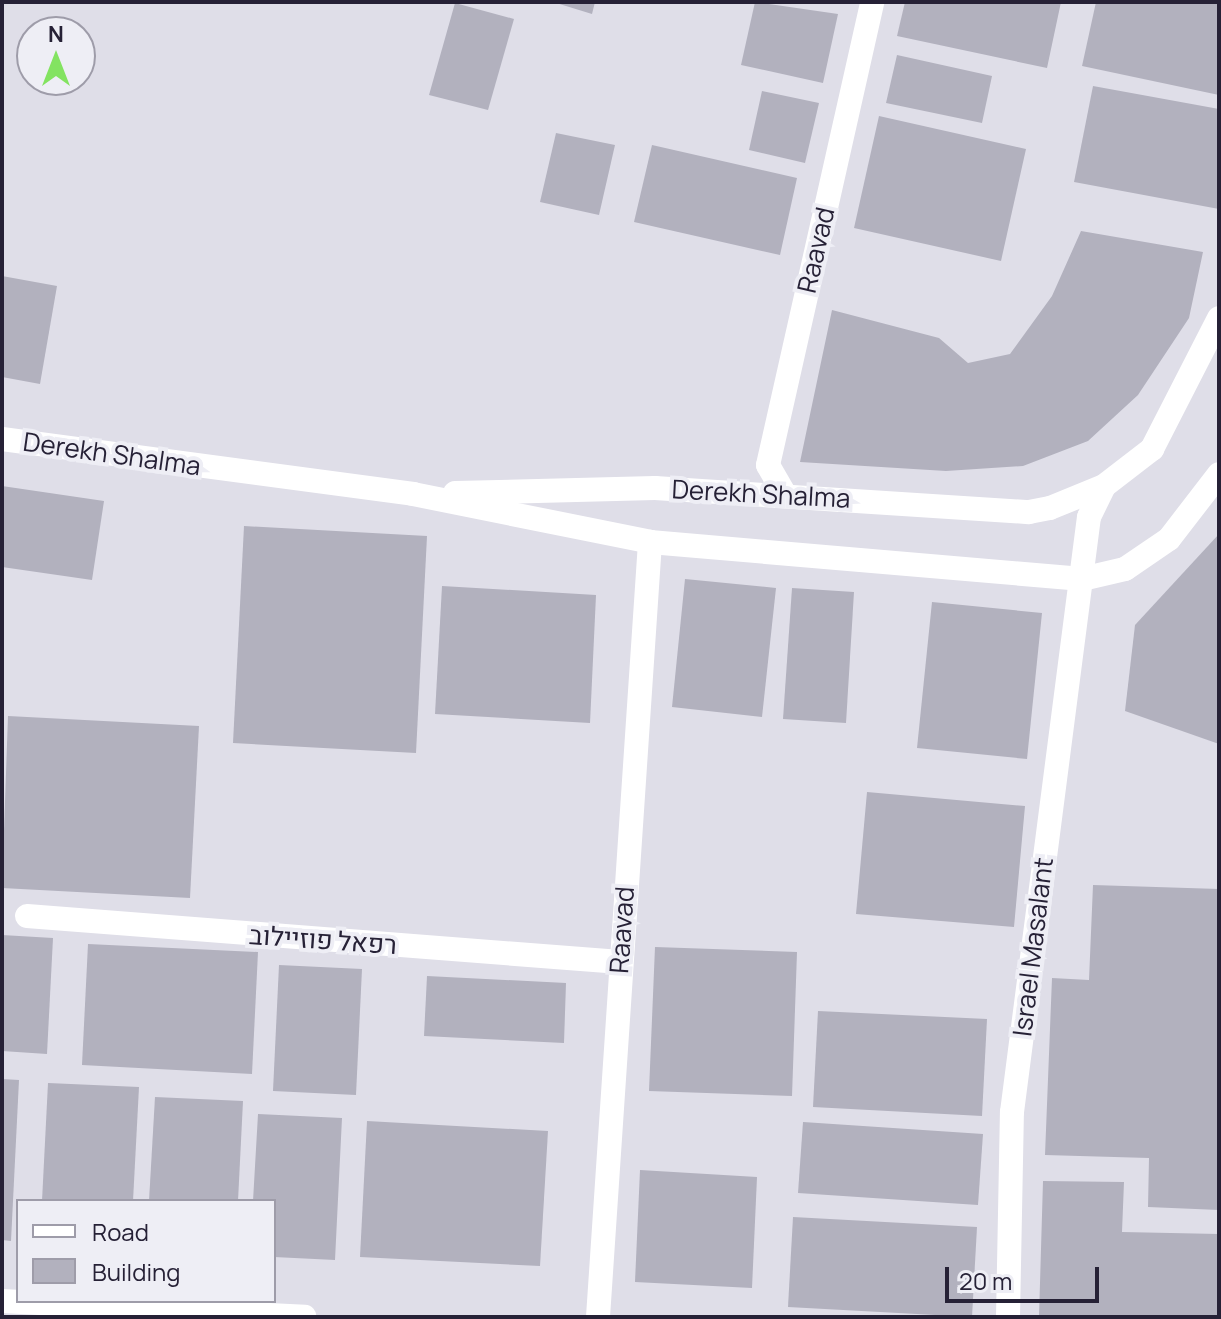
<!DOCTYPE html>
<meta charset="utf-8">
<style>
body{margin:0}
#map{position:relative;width:1221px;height:1319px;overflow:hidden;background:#dfdee8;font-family:Manrope,Heebo,sans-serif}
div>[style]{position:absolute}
.building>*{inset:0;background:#b2b1be}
.minor>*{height:24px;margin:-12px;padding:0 12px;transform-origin:12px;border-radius:12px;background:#fff}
span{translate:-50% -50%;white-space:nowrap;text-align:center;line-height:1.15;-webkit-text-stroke:8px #eeeef5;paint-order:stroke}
.street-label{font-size:26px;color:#262136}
.frame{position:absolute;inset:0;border:4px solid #262136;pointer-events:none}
.legend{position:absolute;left:16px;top:1199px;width:260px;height:104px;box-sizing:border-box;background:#eeeef5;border:2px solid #9e9ca9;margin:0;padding:10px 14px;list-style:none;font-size:24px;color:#262136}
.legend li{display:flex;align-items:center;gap:16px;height:40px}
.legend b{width:40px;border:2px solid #9e9ca9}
.north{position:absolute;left:16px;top:16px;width:80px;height:80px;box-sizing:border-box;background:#eeeef5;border:2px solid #9e9ca9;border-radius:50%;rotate:0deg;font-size:22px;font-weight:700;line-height:32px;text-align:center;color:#262136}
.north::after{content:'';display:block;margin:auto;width:28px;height:36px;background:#83e361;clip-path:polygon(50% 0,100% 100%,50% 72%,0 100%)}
.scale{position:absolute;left:945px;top:1267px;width:154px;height:36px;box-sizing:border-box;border:4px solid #262136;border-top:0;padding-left:10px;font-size:24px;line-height:28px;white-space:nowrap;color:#262136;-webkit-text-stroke:6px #eeeef5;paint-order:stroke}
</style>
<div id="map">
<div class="building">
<i style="clip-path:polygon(553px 2px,595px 2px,592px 14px)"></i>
<i style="clip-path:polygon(755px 2px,838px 14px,823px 83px,741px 65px)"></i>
<i style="clip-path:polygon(905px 2px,1061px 2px,1047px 68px,897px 36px)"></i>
<i style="clip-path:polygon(1096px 2px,1219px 2px,1219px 95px,1082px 66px)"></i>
<i style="clip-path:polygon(455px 3px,514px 19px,488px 110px,429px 95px)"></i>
<i style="clip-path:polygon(897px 55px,992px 76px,982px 123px,886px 103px)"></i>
<i style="clip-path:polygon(1093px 86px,1219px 109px,1219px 209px,1074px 182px)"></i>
<i style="clip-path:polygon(762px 91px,819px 103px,805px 163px,749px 150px)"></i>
<i style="clip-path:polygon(879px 116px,1026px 149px,1001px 261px,854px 228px)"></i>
<i style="clip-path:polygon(556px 133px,615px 145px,599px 215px,540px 202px)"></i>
<i style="clip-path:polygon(652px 145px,797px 178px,780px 255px,634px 222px)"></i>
<i style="clip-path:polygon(1081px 231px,1203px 252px,1189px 318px,1138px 395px,1088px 441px,1023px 466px,946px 471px,800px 462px,832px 310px,939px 338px,968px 363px,1010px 354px,1052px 296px)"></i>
<i style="clip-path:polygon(2px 276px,57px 286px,40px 384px,2px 377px)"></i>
<i style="clip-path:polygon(2px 486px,104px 501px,92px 580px,2px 567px)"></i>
<i style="clip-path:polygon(244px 526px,427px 536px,416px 753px,233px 743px)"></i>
<i style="clip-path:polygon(1219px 534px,1219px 744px,1125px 711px,1135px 625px)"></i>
<i style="clip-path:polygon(685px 579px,776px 588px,762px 717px,672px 707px)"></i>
<i style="clip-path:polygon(442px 586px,596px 595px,590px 723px,435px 714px)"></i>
<i style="clip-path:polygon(792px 588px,854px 592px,846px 723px,783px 719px)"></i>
<i style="clip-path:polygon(932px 602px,1042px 613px,1027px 759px,917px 748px)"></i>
<i style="clip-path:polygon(8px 716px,199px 726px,190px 898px,2px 888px)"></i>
<i style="clip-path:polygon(867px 792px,1025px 806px,1014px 927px,856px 914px)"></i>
<i style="clip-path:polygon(1093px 885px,1219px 889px,1219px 1210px,1148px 1207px,1149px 1158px,1045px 1155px,1052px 978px,1089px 980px)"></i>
<i style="clip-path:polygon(2px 935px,53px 938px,47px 1054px,2px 1051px)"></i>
<i style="clip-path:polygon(88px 944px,258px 952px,252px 1074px,82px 1065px)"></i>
<i style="clip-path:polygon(655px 947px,797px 952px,792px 1096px,649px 1091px)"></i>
<i style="clip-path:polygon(279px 965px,362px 969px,356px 1095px,273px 1091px)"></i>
<i style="clip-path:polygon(427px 976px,566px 983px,564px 1043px,424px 1036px)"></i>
<i style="clip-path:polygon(818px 1011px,987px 1019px,982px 1116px,813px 1107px)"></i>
<i style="clip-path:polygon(2px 1079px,19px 1080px,11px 1241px,2px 1240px)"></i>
<i style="clip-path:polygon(48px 1083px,139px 1087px,133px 1201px,42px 1201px)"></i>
<i style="clip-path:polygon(155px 1097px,243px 1101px,238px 1201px,149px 1201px)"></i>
<i style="clip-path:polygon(258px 1114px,342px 1118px,335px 1260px,274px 1257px,274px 1201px,253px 1201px)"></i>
<i style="clip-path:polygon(367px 1121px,548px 1131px,540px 1266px,360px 1257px)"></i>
<i style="clip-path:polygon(803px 1122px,983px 1134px,978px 1205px,798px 1193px)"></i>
<i style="clip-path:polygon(640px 1170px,757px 1177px,752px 1288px,635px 1282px)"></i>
<i style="clip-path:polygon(1043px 1181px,1124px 1182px,1122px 1232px,1219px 1234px,1219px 1317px,1039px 1317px)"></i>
<i style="clip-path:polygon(793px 1217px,977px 1227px,972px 1317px,788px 1307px)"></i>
</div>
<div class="minor">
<i style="left:2px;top:439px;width:415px;rotate:7.6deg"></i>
<i style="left:413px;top:494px;width:242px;rotate:11.4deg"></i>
<i style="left:650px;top:542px;width:434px;rotate:4.9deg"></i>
<i style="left:1082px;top:579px;width:44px;rotate:-13.1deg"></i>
<i style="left:1125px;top:569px;width:53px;rotate:-34.3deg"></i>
<i style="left:1169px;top:539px;width:82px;rotate:-52.4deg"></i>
<i style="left:455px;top:493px;width:200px;rotate:-1.4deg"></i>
<i style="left:655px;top:488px;width:375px;rotate:3.7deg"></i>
<i style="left:1029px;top:512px;width:21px;rotate:-11deg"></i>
<i style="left:1050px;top:508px;width:58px;rotate:-22.2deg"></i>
<i style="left:1104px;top:486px;width:61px;rotate:-37.6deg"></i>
<i style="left:1152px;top:449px;width:147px;rotate:-62.9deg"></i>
<i style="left:784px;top:493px;width:32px;rotate:-120deg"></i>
<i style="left:768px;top:465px;width:475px;rotate:-77.3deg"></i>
<i style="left:27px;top:916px;width:595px;rotate:4.44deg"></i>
<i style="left:2px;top:1301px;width:303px;rotate:3deg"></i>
<i style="left:598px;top:1317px;width:777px;rotate:-86.16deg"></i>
<i style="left:1008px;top:1317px;width:205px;rotate:-88.9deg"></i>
<i style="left:1012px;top:1112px;width:600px;rotate:-82.63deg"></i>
<i style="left:1089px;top:517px;width:34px;rotate:-64deg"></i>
</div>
<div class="street-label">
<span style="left:816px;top:250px;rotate:-77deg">Raavad</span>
<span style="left:112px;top:454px;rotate:8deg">Derekh Shalma</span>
<span style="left:761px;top:494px;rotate:3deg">Derekh Shalma</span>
<span style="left:622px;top:930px;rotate:-86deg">Raavad</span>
<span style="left:323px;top:940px;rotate:4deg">רפאל פוזיילוב</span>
<span style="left:1033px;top:947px;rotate:-83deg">Israel Masalant</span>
</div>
<div class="frame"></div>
<ul class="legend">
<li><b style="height:10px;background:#fff"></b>Road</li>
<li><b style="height:22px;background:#b2b1be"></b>Building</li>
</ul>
<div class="north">N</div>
<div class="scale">20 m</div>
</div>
